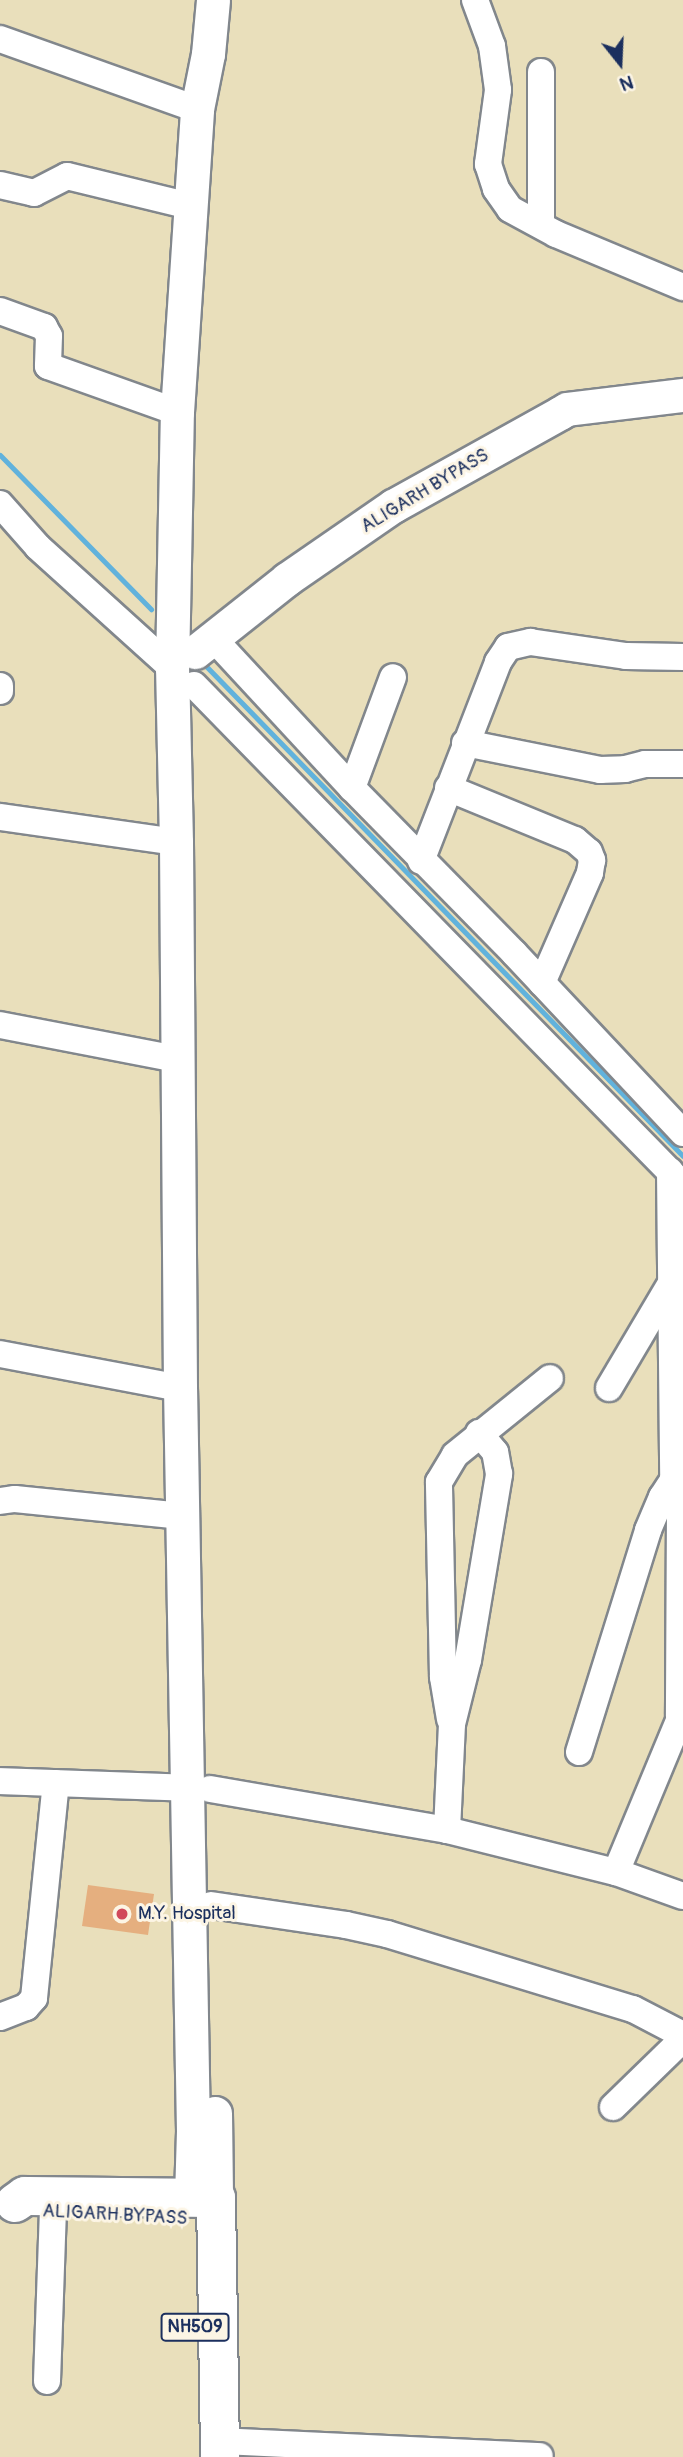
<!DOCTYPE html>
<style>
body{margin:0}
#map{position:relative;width:683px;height:2457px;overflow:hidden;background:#e9dfbb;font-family:Pangolin,sans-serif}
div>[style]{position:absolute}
.stream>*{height:5px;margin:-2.5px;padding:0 2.5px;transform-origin:2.5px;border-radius:2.5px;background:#61b2dc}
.building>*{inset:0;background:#e5af7f}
.roads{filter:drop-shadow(2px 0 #82878c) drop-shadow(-2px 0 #82878c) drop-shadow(0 2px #82878c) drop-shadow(0 -2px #82878c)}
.minor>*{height:26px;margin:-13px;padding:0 13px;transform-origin:13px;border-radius:13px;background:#fff}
.major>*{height:33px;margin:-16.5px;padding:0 16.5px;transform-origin:16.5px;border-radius:16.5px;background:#fff}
.highway>*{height:38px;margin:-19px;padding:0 19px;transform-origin:19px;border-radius:19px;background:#fff}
.dots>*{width:19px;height:19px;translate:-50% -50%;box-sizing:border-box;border:4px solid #fcf5e5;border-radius:50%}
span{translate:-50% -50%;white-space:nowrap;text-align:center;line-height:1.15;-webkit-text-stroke:6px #fcf5e5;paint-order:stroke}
.shield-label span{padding:2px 5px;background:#fcf5e5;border:2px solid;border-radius:5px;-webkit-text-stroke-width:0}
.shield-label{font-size:18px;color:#1b2f5e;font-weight:700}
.street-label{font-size:19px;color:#1b2f5e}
.poi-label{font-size:19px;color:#1b2f5e}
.left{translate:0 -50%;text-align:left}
.north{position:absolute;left:585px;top:28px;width:70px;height:70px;-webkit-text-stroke:5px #fcf5e5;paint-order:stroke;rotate:162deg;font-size:19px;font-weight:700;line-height:28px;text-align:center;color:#1b2f5e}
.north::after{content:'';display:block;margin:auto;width:24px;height:32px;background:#1b2f5e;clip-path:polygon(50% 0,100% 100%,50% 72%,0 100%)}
</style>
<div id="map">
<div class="stream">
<i style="left:0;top:455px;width:216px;rotate:45.6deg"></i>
<i style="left:203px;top:663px;width:688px;rotate:45.77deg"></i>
</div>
<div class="building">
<i style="clip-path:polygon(88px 1885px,154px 1894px,148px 1935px,82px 1926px)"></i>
</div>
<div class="roads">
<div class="minor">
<i style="left:475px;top:0;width:49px;rotate:69.7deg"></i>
<i style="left:492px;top:46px;width:44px;rotate:82.2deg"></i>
<i style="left:498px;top:90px;width:75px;rotate:97.7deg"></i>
<i style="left:488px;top:164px;width:26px;rotate:72deg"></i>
<i style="left:496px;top:189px;width:24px;rotate:55deg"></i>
<i style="left:510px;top:209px;width:52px;rotate:28.5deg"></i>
<i style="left:556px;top:234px;width:138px;rotate:22.7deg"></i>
<i style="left:0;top:39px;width:209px;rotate:19.6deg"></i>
<i style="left:541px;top:72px;width:153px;rotate:90deg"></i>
<i style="left:0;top:185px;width:35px;rotate:13deg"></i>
<i style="left:34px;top:193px;width:37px;rotate:-27deg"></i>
<i style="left:67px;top:176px;width:127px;rotate:13.7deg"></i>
<i style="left:0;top:311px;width:47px;rotate:20deg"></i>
<i style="left:44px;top:327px;width:10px;rotate:61deg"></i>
<i style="left:49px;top:336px;width:30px;rotate:92deg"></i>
<i style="left:48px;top:366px;width:137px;rotate:19.6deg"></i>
<i style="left:0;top:504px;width:57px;rotate:48.5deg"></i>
<i style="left:38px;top:547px;width:181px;rotate:42.1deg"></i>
<i style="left:212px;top:637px;width:206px;rotate:47.2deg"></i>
<i style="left:352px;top:788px;width:231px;rotate:45.5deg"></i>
<i style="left:514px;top:953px;width:247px;rotate:46.8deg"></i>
<i style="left:194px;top:685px;width:699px;rotate:45.64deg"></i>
<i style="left:0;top:686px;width:5px;rotate:90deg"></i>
<i style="left:465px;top:743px;width:138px;rotate:11.3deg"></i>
<i style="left:600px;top:770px;width:25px;rotate:-2deg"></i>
<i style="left:625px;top:769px;width:21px;rotate:-14deg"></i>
<i style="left:645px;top:764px;width:38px"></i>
<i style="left:352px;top:788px;width:118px;rotate:-69.7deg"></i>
<i style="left:448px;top:788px;width:137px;rotate:22.3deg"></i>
<i style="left:575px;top:840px;width:18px;rotate:41deg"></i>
<i style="left:589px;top:852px;width:9px;rotate:69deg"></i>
<i style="left:592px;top:860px;width:13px;rotate:99deg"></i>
<i style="left:590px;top:873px;width:120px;rotate:113.6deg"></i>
<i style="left:0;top:817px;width:178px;rotate:8.1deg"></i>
<i style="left:421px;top:861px;width:213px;rotate:-68.8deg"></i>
<i style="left:498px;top:662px;width:18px;rotate:-56deg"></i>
<i style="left:508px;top:647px;width:23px;rotate:-13deg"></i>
<i style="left:530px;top:642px;width:97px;rotate:8.3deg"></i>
<i style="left:626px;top:656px;width:57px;rotate:1deg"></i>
<i style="left:0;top:1025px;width:180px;rotate:10.9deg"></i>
<i style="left:670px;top:1171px;width:309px;rotate:89.4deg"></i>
<i style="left:673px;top:1480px;width:30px;rotate:76deg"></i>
<i style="left:680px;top:1509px;width:207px;rotate:90.3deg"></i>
<i style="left:0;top:1354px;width:183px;rotate:10.7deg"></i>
<i style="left:609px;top:1388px;width:122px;rotate:-59.4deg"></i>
<i style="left:0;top:1501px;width:15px;rotate:-8deg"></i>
<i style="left:15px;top:1499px;width:168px;rotate:5.8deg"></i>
<i style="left:450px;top:1719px;width:43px;rotate:-99.5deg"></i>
<i style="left:443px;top:1677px;width:195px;rotate:-91.2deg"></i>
<i style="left:439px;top:1482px;width:31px;rotate:-59deg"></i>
<i style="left:455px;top:1455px;width:122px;rotate:-39deg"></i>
<i style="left:579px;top:1752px;width:232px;rotate:-72.7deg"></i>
<i style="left:648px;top:1530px;width:36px;rotate:-67deg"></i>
<i style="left:662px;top:1497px;width:20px;rotate:-57deg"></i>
<i style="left:0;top:1781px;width:187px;rotate:2.1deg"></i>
<i style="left:210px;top:1789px;width:241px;rotate:9.8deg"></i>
<i style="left:447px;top:1830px;width:174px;rotate:14deg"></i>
<i style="left:616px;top:1872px;width:71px;rotate:19.7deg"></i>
<i style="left:447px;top:1830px;width:106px;rotate:-87.3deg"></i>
<i style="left:452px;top:1724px;width:66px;rotate:-76deg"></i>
<i style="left:468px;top:1660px;width:189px;rotate:-80.5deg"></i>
<i style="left:499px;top:1474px;width:22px;rotate:-100deg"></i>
<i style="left:495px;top:1452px;width:25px;rotate:-130deg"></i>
<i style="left:616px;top:1872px;width:174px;rotate:-67.4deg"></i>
<i style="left:211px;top:1905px;width:136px;rotate:8.4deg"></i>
<i style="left:346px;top:1925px;width:42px;rotate:12.4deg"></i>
<i style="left:387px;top:1934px;width:257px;rotate:17deg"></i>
<i style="left:633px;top:2009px;width:56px;rotate:27.5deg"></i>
<i style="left:0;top:2017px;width:28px;rotate:-21deg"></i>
<i style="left:26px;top:2007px;width:12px;rotate:-48deg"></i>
<i style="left:34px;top:1998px;width:216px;rotate:-84.2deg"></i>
<i style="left:613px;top:2107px;width:98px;rotate:-44.2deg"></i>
<i style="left:47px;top:2381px;width:170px;rotate:-88deg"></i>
<i style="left:220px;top:2441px;width:320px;rotate:2.7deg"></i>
</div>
<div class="major">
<i style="left:195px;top:652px;width:117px;rotate:-38.4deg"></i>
<i style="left:287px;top:579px;width:129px;rotate:-34.6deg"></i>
<i style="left:393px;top:506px;width:191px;rotate:-29.1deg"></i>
<i style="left:560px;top:413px;width:8px;rotate:-30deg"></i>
<i style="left:567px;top:409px;width:117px;rotate:-6.9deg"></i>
<i style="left:215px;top:2113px;width:85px;rotate:89.3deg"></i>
<i style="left:191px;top:2198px;width:67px;rotate:-88.3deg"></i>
<i style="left:193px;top:2131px;width:743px;rotate:-91deg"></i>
<i style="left:180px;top:1388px;width:546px;rotate:-90.42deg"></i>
<i style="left:176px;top:842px;width:174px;rotate:-91.3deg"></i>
<i style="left:172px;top:668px;width:256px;rotate:-88.9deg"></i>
<i style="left:177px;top:412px;width:304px;rotate:-86.2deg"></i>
<i style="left:197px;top:109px;width:56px;rotate:-78.7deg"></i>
<i style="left:208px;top:54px;width:54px;rotate:-84.7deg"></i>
</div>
<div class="highway">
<i style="left:15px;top:2203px;width:12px;rotate:-35deg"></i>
<i style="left:25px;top:2196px;width:191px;rotate:0.6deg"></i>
<i style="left:216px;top:2198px;width:259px;rotate:89.1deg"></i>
</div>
</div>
<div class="dots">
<i style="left:122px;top:1914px;background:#d1495b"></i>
</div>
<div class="shield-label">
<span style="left:195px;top:2327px">NH509</span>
</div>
<div class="street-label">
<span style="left:425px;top:491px;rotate:-31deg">ALIGARH BYPASS</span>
<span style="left:115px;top:2215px;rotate:3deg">ALIGARH BYPASS</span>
</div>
<div class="poi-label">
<span class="left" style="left:138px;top:1914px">M.Y. Hospital</span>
</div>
<div class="north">N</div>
</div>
